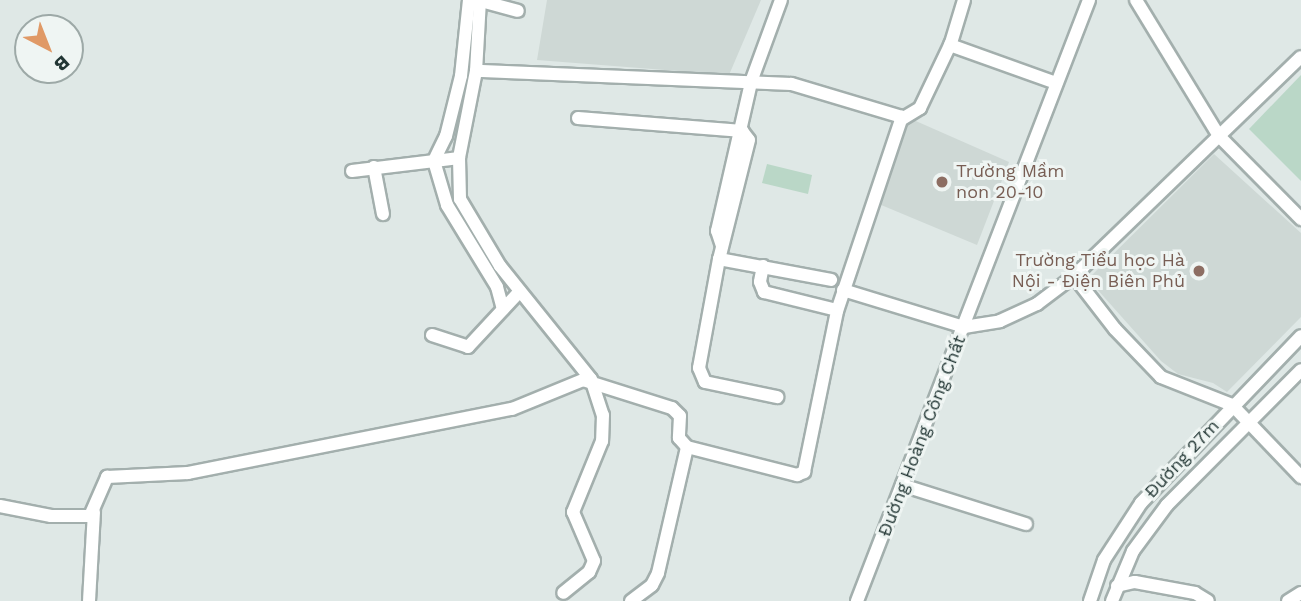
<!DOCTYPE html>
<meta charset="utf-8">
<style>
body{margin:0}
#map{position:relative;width:1301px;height:601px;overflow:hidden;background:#dfe8e6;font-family:"Work Sans",sans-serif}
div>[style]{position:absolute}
.built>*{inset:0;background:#ced8d5}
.green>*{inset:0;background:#bad7c7}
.roads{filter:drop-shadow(2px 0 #a3afad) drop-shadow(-2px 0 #a3afad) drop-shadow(0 2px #a3afad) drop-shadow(0 -2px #a3afad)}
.minor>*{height:12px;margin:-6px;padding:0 6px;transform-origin:6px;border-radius:6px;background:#fff}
.dots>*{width:19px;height:19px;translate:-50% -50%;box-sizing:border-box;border:4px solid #eff5f3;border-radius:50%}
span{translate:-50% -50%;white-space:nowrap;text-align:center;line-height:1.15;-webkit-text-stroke:6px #eff5f3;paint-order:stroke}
.education-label{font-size:18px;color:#785e54}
.left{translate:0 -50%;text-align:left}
.right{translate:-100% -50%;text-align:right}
.street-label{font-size:18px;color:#223634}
.north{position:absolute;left:14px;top:14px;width:70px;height:70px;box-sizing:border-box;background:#eff5f3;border:2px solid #9da9a7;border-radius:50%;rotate:138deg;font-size:19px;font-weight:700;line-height:28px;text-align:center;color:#223634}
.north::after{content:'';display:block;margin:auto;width:24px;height:32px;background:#e09966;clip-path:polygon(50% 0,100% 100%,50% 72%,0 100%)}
</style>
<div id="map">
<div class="built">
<i style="clip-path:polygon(547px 0,761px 0,729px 75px,537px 60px)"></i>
<i style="clip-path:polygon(909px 118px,1009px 162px,977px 245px,874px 202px)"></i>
<i style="clip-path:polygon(1214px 154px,1301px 233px,1301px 317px,1227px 392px,1213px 383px,1178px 374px,1161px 361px,1088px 279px)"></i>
</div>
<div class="green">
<i style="clip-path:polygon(1301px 75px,1301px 181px,1249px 129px)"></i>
<i style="clip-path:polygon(767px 164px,812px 175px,808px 194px,762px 183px)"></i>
</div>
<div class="roads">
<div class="minor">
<i style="left:469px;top:0;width:76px;rotate:96deg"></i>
<i style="left:461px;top:76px;width:62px;rotate:104deg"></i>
<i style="left:446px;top:136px;width:28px;rotate:116deg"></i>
<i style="left:434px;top:161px;width:46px;rotate:73.5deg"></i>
<i style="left:447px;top:205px;width:96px;rotate:58.6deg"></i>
<i style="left:497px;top:287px;width:23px;rotate:75deg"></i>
<i style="left:480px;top:0;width:71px;rotate:93.2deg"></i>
<i style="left:476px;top:71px;width:89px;rotate:101.1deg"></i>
<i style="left:459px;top:158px;width:41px;rotate:88.6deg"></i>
<i style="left:460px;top:199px;width:78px;rotate:59.2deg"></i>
<i style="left:500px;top:266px;width:145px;rotate:51.2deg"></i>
<i style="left:591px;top:379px;width:38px;rotate:72deg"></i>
<i style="left:603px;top:415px;width:26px;rotate:92deg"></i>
<i style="left:602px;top:441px;width:77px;rotate:112.2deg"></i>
<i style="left:573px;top:512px;width:53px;rotate:66.8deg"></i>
<i style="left:594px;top:561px;width:12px;rotate:114deg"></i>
<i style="left:589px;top:572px;width:33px;rotate:141deg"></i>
<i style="left:1136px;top:0;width:159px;rotate:58.6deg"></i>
<i style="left:1219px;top:136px;width:117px;rotate:45.3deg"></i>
<i style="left:481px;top:1px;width:38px;rotate:15deg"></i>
<i style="left:950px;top:45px;width:113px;rotate:19.7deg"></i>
<i style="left:578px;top:118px;width:165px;rotate:4.5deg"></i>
<i style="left:742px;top:131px;width:11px;rotate:52deg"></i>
<i style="left:749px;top:140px;width:123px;rotate:104.1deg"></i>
<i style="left:719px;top:259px;width:111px;rotate:100.4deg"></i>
<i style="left:699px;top:368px;width:15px;rotate:67deg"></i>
<i style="left:705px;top:382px;width:74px;rotate:11.8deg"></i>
<i style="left:902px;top:119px;width:21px;rotate:-31deg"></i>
<i style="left:920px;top:108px;width:72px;rotate:-64.5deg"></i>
<i style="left:951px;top:43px;width:45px;rotate:-73.2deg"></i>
<i style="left:374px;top:167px;width:48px;rotate:79.2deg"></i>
<i style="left:352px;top:171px;width:108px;rotate:-6.9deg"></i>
<i style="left:722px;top:246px;width:16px;rotate:-108deg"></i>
<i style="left:717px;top:231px;width:153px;rotate:-77.1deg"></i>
<i style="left:751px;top:82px;width:87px;rotate:-69.9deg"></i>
<i style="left:719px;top:259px;width:114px;rotate:10.6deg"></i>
<i style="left:763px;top:266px;width:16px;rotate:101deg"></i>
<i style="left:760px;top:282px;width:11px;rotate:68deg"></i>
<i style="left:764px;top:292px;width:75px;rotate:13.9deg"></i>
<i style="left:1074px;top:276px;width:67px;rotate:52.3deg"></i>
<i style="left:1115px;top:329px;width:66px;rotate:46.2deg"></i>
<i style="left:1161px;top:377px;width:76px;rotate:21.5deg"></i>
<i style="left:1232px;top:405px;width:100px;rotate:46.2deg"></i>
<i style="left:843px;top:290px;width:127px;rotate:17deg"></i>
<i style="left:964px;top:327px;width:36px;rotate:-9deg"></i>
<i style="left:1000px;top:321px;width:41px;rotate:-24.7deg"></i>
<i style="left:1037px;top:304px;width:46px;rotate:-37.1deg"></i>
<i style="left:1074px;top:276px;width:315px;rotate:-44deg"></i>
<i style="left:432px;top:335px;width:38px;rotate:18deg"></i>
<i style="left:468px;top:347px;width:76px;rotate:-47.1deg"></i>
<i style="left:902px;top:485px;width:130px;rotate:17.5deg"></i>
<i style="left:0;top:506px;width:52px;rotate:11.1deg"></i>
<i style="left:51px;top:516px;width:39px"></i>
<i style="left:90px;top:516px;width:43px;rotate:-66.4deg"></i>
<i style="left:107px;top:477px;width:81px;rotate:-2.8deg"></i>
<i style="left:188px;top:473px;width:330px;rotate:-11.2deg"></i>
<i style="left:512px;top:409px;width:77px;rotate:-22.2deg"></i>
<i style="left:583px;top:380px;width:93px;rotate:17.5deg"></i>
<i style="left:672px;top:408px;width:11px;rotate:45deg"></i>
<i style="left:680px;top:416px;width:22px;rotate:93deg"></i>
<i style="left:679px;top:438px;width:12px;rotate:48deg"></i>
<i style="left:687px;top:447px;width:114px;rotate:14.3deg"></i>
<i style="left:797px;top:475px;width:8px;rotate:-23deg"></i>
<i style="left:804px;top:472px;width:164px;rotate:-78.4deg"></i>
<i style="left:837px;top:311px;width:205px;rotate:-71.5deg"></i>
<i style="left:902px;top:117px;width:116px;rotate:-163.4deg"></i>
<i style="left:791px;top:84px;width:315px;rotate:-177.6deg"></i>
<i style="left:1117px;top:586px;width:18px;rotate:-13deg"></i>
<i style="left:1135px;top:582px;width:61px;rotate:10.4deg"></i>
<i style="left:1195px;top:593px;width:15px;rotate:32deg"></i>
<i style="left:89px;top:601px;width:89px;rotate:-86.8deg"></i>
<i style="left:631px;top:601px;width:26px;rotate:-37deg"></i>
<i style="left:652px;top:585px;width:13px;rotate:-63deg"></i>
<i style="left:658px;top:573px;width:129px;rotate:-77deg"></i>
<i style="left:857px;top:601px;width:644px;rotate:-68.89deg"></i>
<i style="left:1090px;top:601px;width:43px;rotate:-71.1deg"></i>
<i style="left:1104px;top:560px;width:68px;rotate:-57deg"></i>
<i style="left:1141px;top:503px;width:231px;rotate:-46.2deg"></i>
<i style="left:1112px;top:601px;width:54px;rotate:-67.2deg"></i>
<i style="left:1133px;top:551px;width:57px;rotate:-53.5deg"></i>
<i style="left:1167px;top:505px;width:190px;rotate:-45.2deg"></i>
<i style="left:1288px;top:601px;width:15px;rotate:-32deg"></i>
</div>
</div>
<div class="dots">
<i style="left:942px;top:182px;background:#8d6e63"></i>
<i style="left:1199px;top:271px;background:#8d6e63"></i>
</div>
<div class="education-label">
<span class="left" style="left:956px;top:182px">Trường Mầm<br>non 20-10</span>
<span class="right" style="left:1185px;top:271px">Trường Tiểu học Hà<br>Nội - Điện Biên Phủ</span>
</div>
<div class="street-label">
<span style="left:922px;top:436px;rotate:-69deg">Đường Hoàng Công Chất</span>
<span style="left:1182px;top:459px;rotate:-47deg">Đường 27m</span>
</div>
<div class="north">B</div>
</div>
